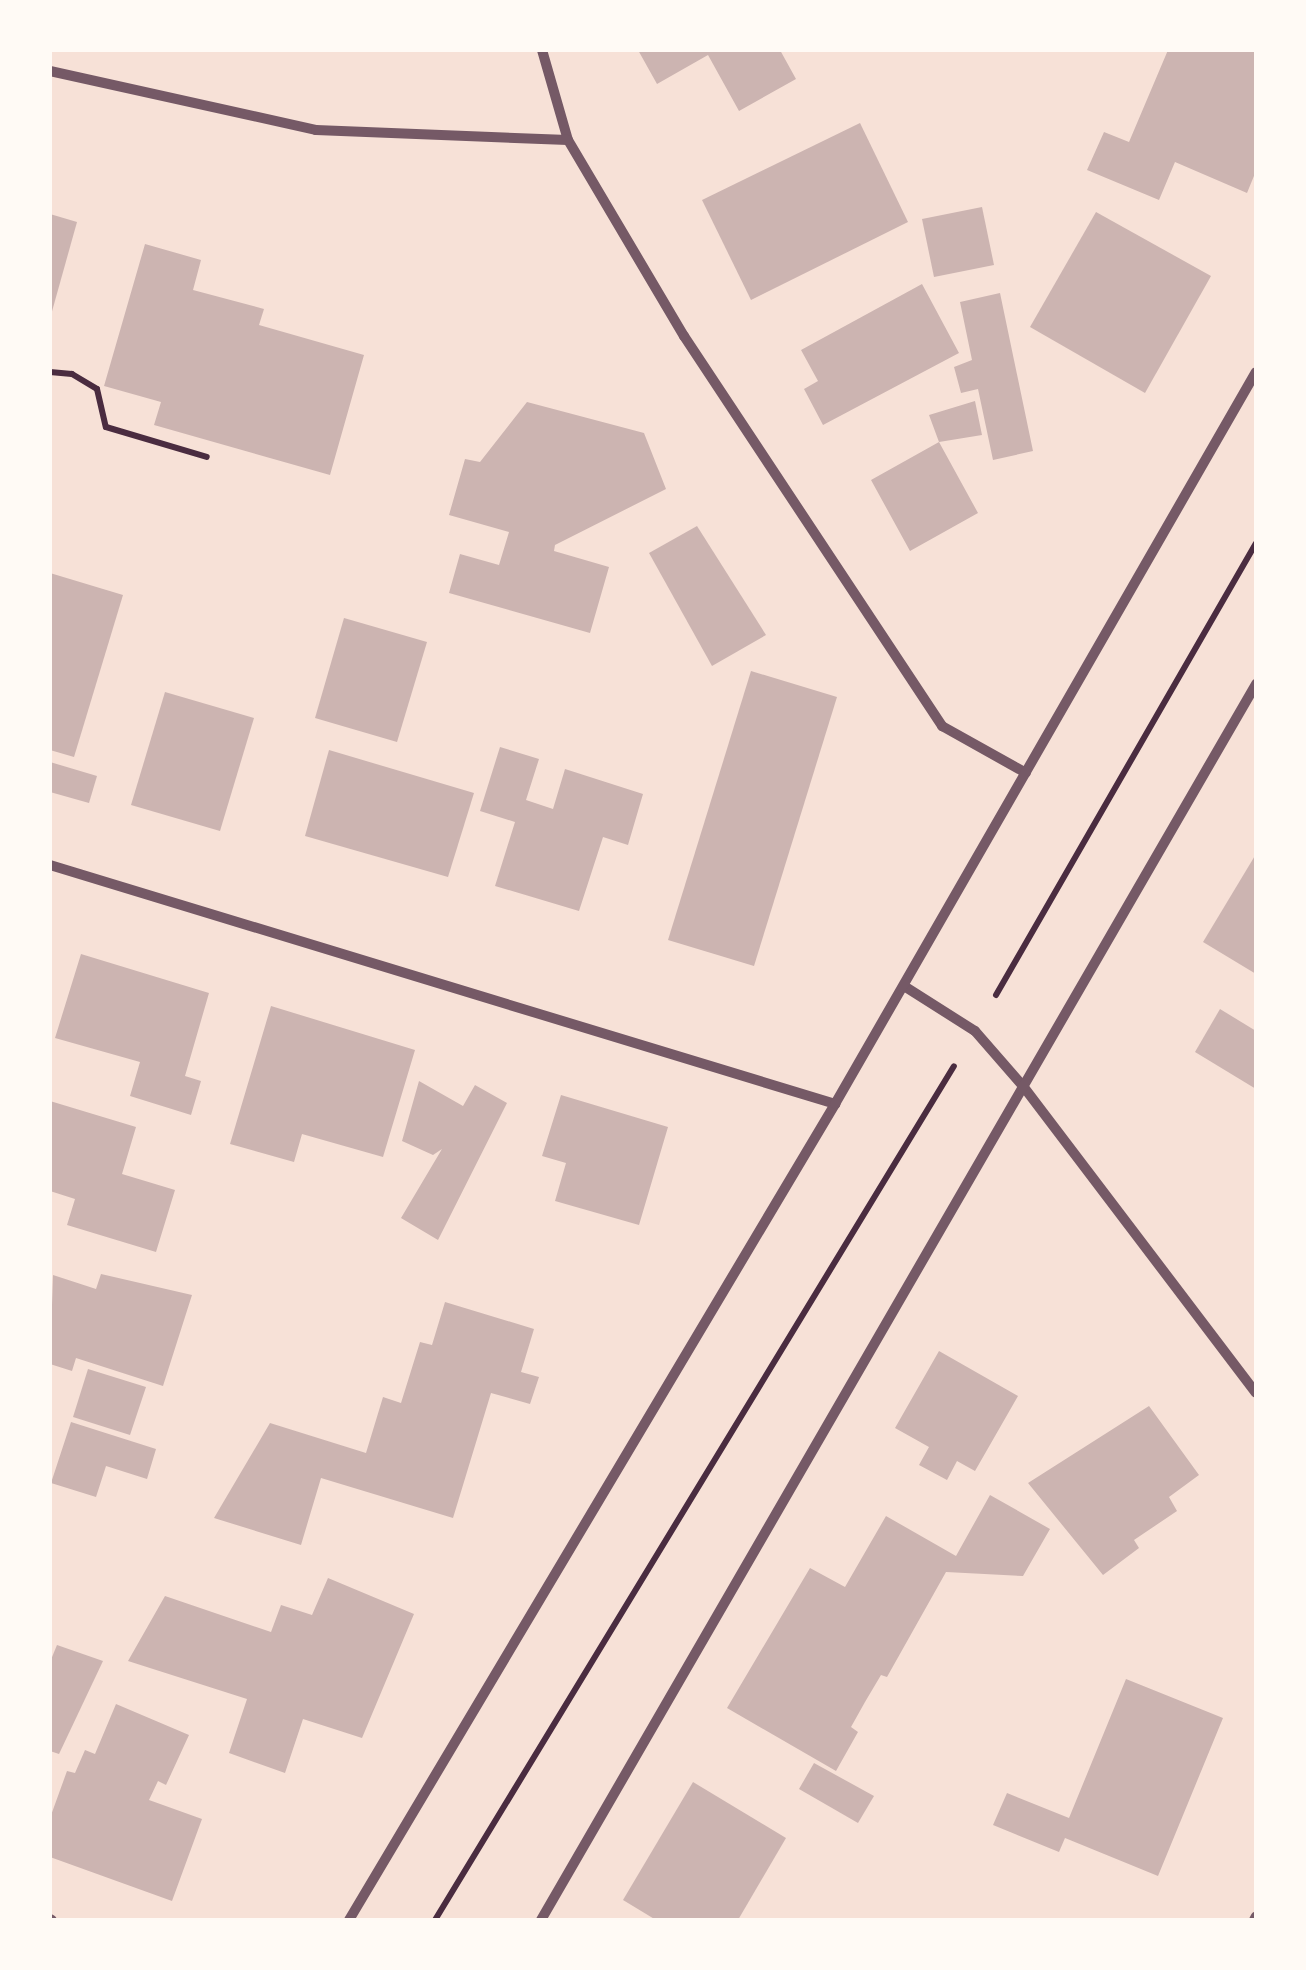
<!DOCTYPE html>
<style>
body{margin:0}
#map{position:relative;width:1306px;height:1970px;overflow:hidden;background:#f7e1d7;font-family:"Playfair Display",serif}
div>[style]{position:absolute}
.building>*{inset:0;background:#ccb4b1}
.path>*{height:6px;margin:-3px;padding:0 3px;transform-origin:3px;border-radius:3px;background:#4a2c40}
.minor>*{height:10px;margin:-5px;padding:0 5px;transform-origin:5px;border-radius:5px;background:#755966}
span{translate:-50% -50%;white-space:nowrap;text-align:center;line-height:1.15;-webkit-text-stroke:9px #fffaf5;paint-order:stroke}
.frame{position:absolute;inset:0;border:52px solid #fffaf5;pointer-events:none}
</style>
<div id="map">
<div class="building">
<i style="clip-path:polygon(638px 50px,780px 50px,796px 79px,739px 111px,708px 55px,657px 84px)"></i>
<i style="clip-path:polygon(1168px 50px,1256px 50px,1256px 171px,1247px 193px,1175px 162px,1159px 200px,1087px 170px,1104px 132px,1129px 142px)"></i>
<i style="clip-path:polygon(860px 123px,908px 222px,751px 300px,702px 200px)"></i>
<i style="clip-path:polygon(982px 207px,994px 265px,934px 277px,922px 219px)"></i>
<i style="clip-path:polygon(1096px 212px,1211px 276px,1145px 393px,1030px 327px)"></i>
<i style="clip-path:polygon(50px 214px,77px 222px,51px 315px,50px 315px)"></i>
<i style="clip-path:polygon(145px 244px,201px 260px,193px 290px,264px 309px,259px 325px,364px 355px,330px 475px,154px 425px,161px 402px,104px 386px)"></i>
<i style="clip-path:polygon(922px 284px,959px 353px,823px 425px,804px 389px,818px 381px,801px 350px)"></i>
<i style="clip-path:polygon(1000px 293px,1033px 451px,993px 460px,978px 389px,961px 393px,954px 367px,972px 360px,960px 302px)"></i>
<i style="clip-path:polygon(975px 401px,982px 435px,939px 442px,978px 513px,910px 551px,871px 480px,939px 442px,929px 415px)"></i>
<i style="clip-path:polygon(527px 402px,644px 433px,666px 489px,555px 545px,554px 551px,609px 567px,590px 633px,449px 593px,460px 554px,499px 565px,509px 532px,449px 515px,465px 459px,480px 462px)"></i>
<i style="clip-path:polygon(697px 526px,766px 635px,712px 666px,649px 553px)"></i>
<i style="clip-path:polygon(50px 573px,123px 595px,74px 757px,50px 750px)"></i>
<i style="clip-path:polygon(344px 618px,427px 642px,397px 742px,315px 718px)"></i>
<i style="clip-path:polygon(751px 671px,837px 697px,754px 966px,668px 940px)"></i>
<i style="clip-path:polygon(165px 692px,254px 718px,220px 831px,131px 805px)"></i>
<i style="clip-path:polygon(500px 747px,539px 759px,526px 800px,553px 809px,565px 769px,643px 794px,628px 845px,603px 837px,579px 911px,495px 886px,515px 822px,480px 811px)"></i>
<i style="clip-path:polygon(329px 750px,474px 793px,448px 877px,305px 836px)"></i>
<i style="clip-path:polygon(50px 762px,97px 776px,89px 803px,50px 792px)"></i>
<i style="clip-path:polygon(1256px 854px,1256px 974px,1203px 942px)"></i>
<i style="clip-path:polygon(81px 954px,209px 993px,185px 1076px,201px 1081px,191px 1115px,130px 1096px,140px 1062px,55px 1038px)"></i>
<i style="clip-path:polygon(271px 1006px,415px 1050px,383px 1157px,302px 1134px,294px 1162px,230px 1144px)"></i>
<i style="clip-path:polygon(1220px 1009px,1256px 1031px,1256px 1089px,1195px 1052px)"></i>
<i style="clip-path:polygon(419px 1081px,463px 1106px,475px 1085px,507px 1103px,438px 1240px,401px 1218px,442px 1149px,433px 1155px,402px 1141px)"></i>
<i style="clip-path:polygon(561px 1095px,668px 1127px,639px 1225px,555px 1201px,566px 1163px,542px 1156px)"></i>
<i style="clip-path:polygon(50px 1101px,136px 1127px,122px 1174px,175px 1190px,156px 1252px,67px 1225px,75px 1199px,50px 1191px)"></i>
<i style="clip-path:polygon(101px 1274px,192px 1295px,163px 1386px,76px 1358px,72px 1371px,50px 1364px,53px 1275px,96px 1289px)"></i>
<i style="clip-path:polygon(445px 1302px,534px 1329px,521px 1372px,539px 1377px,530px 1404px,491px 1393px,453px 1518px,321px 1478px,301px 1545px,214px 1518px,270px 1423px,366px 1453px,383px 1397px,401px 1403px,420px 1342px,432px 1345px)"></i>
<i style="clip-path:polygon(939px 1351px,1018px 1396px,975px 1471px,957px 1461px,947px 1480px,919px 1465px,929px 1447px,895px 1428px)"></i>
<i style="clip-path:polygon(88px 1369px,146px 1387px,130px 1435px,73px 1417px)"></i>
<i style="clip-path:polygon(1149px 1406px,1199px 1475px,1169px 1497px,1177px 1511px,1134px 1540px,1139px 1548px,1103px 1575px,1028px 1483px)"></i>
<i style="clip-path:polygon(71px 1422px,156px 1449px,147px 1479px,106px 1466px,96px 1497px,51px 1483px)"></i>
<i style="clip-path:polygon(990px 1495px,1050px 1529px,1023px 1576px,946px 1572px,887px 1677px,881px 1675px,865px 1702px,851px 1727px,858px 1732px,836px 1771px,727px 1708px,810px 1568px,845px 1587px,886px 1516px,956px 1556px)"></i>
<i style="clip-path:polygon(328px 1578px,414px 1614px,362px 1738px,303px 1719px,285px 1773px,229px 1753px,247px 1699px,128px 1661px,165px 1596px,271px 1632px,281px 1605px,312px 1615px)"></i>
<i style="clip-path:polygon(57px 1645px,103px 1661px,59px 1754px,50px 1751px,50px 1662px)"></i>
<i style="clip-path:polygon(1126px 1679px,1223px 1718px,1158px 1876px,1065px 1838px,1059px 1852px,993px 1825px,1007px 1793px,1069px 1818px)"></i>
<i style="clip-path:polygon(116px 1704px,189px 1735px,166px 1785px,158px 1781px,149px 1800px,202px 1819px,172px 1901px,50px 1857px,50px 1818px,67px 1771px,75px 1773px,85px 1750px,95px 1754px)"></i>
<i style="clip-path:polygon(814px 1763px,874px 1796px,858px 1823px,799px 1789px)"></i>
<i style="clip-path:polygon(693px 1782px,786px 1838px,738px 1920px,656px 1920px,623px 1900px)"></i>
</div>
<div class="path">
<i style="left:50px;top:372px;width:22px;rotate:5deg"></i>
<i style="left:72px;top:374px;width:29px;rotate:31deg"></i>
<i style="left:97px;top:389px;width:39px;rotate:77deg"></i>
<i style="left:106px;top:427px;width:105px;rotate:16.5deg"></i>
<i style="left:996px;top:995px;width:521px;rotate:-60.09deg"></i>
<i style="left:435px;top:1920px;width:999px;rotate:-58.71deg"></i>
</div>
<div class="minor">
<i style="left:542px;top:50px;width:94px;rotate:73.9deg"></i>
<i style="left:568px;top:140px;width:228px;rotate:59.4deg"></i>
<i style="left:684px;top:336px;width:468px;rotate:56.5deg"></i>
<i style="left:942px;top:726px;width:96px;rotate:29.2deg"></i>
<i style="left:50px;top:71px;width:272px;rotate:12.5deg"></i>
<i style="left:316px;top:130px;width:252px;rotate:2.3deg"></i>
<i style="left:50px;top:865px;width:821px;rotate:16.93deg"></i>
<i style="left:904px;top:986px;width:84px;rotate:32.4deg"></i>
<i style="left:975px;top:1031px;width:73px;rotate:48.9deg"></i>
<i style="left:1023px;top:1086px;width:385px;rotate:52.8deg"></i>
<i style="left:50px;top:1919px;width:2px;rotate:27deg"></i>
<i style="left:349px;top:1920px;width:950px;rotate:-59.22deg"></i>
<i style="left:835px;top:1104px;width:844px;rotate:-60.1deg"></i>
<i style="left:541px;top:1920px;width:1428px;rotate:-59.95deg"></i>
<i style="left:1254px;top:1920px;width:4px;rotate:-63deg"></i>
</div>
<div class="frame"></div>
</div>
